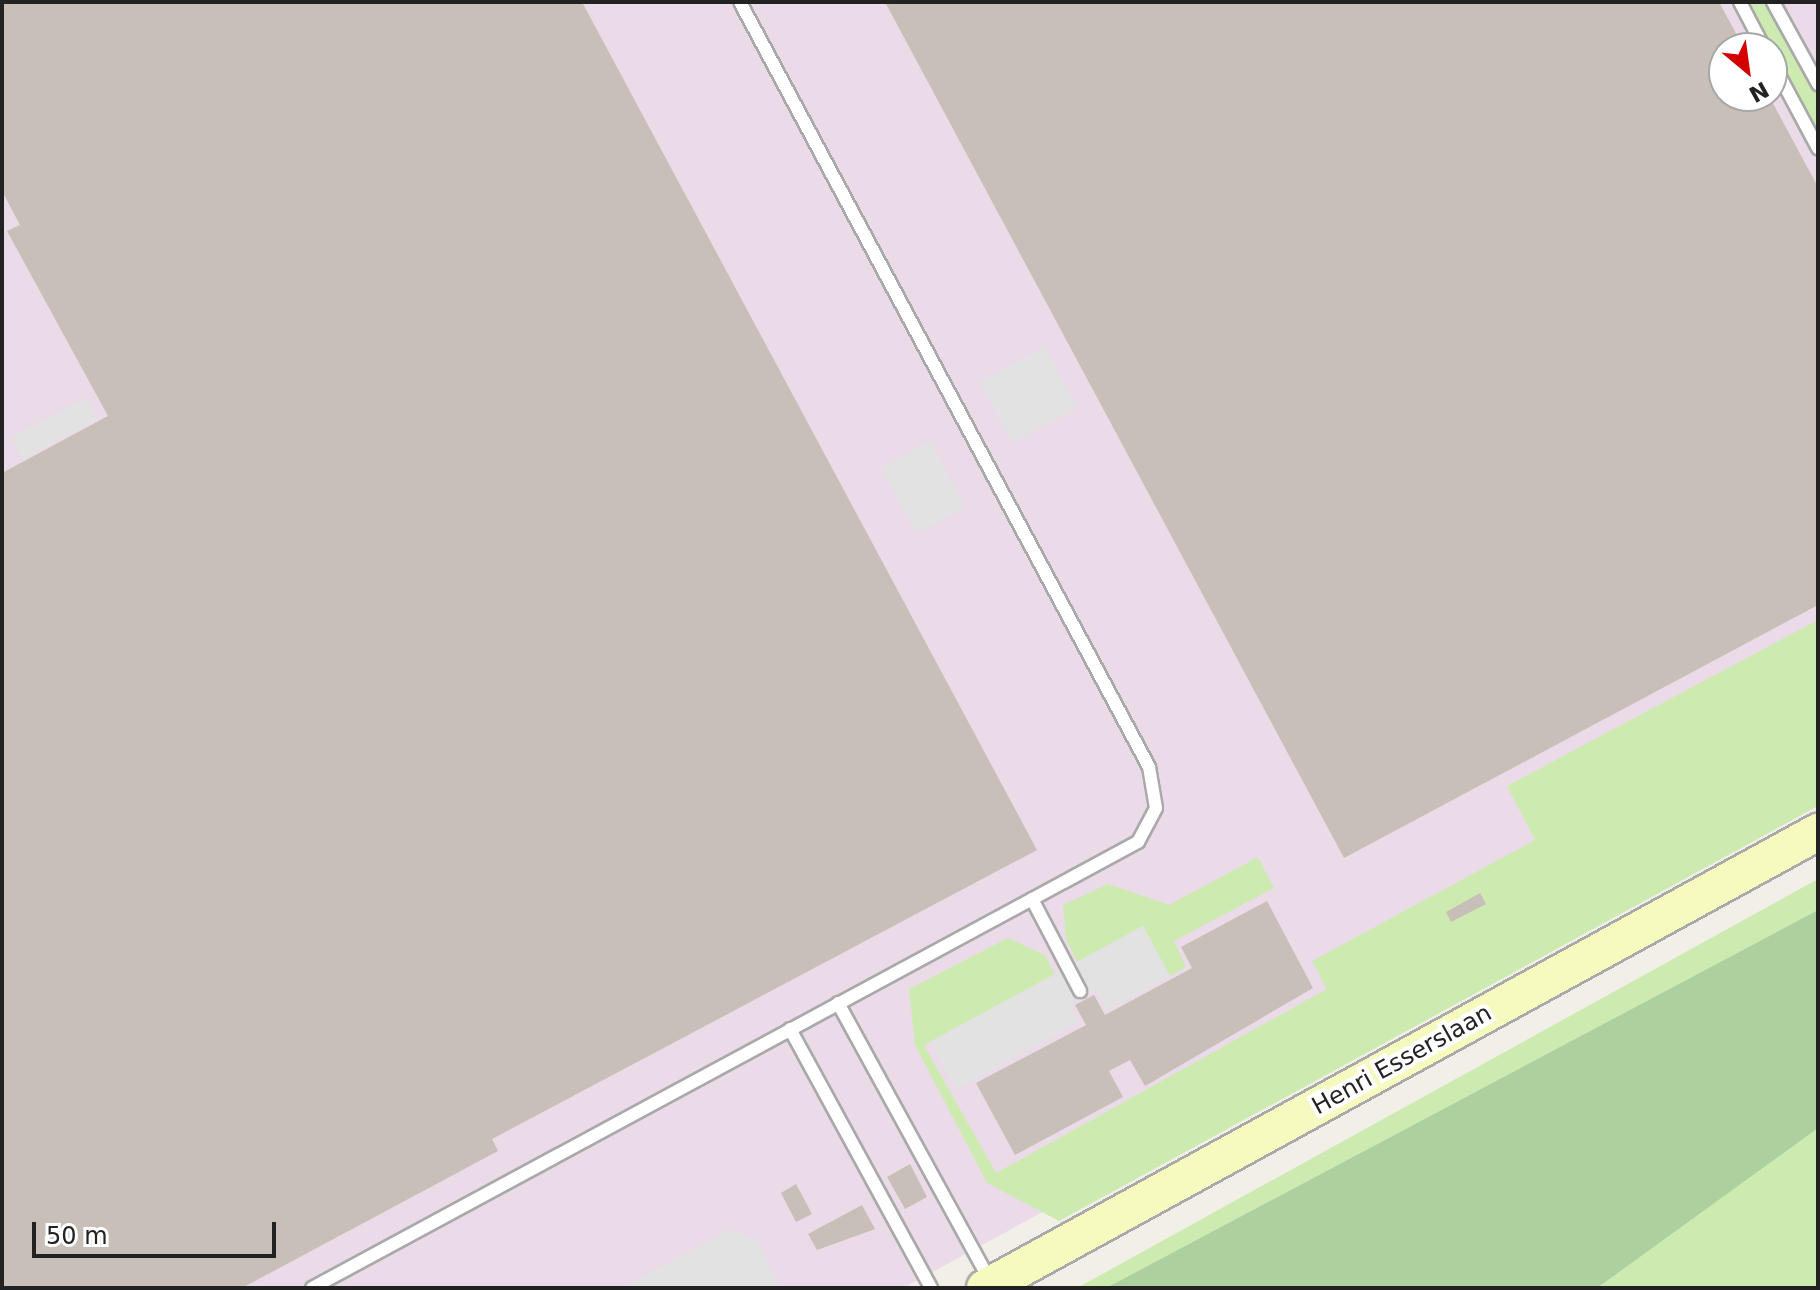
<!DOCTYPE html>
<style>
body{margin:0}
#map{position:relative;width:1820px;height:1290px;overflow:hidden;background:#f2efe9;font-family:"DejaVu Sans",sans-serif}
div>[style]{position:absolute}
.industrial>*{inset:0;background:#ebdbe8}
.grass>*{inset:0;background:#cdebb0}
.forest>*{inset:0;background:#add19e}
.parking>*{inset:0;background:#e2e2e2}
.building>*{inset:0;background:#c7bfb8}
.roads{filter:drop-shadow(2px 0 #a9a9a9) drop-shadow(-2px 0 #a9a9a9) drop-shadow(0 2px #a9a9a9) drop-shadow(0 -2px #a9a9a9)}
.lane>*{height:12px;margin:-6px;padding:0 6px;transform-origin:6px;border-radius:6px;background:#fff}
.secondary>*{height:36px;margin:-18px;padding:0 18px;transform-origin:18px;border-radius:18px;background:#f7fabf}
span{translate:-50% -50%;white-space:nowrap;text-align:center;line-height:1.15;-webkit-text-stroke:8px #fff;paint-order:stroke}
.street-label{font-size:24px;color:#222}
.frame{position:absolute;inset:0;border:4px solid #222;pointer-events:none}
.north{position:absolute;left:1708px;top:32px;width:80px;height:80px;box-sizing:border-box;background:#fff;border:2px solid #a7a7a7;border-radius:50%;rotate:151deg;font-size:22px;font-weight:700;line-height:32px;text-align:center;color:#222}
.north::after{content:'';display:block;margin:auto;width:28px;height:36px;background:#d40000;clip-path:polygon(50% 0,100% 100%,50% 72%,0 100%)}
.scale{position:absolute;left:32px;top:1222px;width:244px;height:36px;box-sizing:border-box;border:4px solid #222;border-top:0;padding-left:10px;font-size:24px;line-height:28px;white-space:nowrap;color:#222;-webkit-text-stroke:6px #fff;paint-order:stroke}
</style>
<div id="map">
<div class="industrial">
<i style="clip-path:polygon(evenodd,2px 2px,1818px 2px,1818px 790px,903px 1288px,2px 1288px,2px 2px,1724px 48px,1772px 48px,1772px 96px,1724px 96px,1724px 48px)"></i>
</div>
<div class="grass">
<i style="clip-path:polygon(1746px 2px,1766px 2px,1818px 98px,1818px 137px)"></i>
<i style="clip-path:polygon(1818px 620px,1818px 806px,1059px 1221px,987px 1183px,915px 1045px,909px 989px,1008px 938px,1045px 955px,1055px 974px,924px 1045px,996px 1173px,1327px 989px,1312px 961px,1535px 840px,1507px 786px)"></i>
<i style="clip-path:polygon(1258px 857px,1274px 888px,1174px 941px,1186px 967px,1170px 976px,1143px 926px,1077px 962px,1066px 939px,1063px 905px,1108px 884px,1169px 905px)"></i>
<i style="clip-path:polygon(1818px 879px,1818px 910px,1106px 1288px,1077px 1288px)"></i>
<i style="clip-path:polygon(1818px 1128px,1818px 1288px,1597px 1288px,1762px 1165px)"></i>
</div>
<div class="forest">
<i style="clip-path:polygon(1818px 910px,1818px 1128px,1597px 1288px,1106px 1288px)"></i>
</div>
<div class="parking">
<i style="clip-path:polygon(1045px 347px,1077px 408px,1012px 443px,980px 381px)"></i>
<i style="clip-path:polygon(86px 398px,97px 420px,23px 459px,11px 438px)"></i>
<i style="clip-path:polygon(930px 441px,965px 507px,917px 533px,881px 468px)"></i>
<i style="clip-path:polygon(1143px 926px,1170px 976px,1107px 1011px,1095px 989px,1069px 1003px,1079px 1022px,956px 1089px,930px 1042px)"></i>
<i style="clip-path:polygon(731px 1229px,756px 1239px,780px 1288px,622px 1288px)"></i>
</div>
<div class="building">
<i style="clip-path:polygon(2px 2px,582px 2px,1037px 850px,492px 1139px,498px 1151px,242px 1288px,2px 1288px,2px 473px,108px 416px,7px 231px,20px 225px,2px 191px)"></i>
<i style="clip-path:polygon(885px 2px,1719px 2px,1744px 48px,1724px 48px,1724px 96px,1769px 96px,1818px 187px,1818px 605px,1344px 858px)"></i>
<i style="clip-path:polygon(1480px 893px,1486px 904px,1451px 922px,1446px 912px)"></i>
<i style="clip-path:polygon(1267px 901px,1313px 988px,1145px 1086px,1130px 1060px,1109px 1071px,1123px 1097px,1015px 1155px,976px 1083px,1086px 1025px,1075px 1005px,1094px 995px,1105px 1015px,1192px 968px,1181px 947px)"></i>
<i style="clip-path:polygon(910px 1164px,927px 1197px,905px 1209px,887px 1177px)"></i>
<i style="clip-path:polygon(796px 1184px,812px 1214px,796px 1222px,781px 1193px)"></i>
<i style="clip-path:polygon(862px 1205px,875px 1229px,817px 1250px,808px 1234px)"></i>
</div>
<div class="roads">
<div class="lane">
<i style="left:1740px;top:2px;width:52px;rotate:62.4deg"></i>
<i style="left:1773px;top:2px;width:94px;rotate:61.2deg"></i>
<i style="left:1772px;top:62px;width:98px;rotate:61.9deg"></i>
<i style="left:1032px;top:899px;width:104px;rotate:62.4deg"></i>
<i style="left:838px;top:1003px;width:317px;rotate:61.3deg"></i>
<i style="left:790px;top:1029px;width:295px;rotate:61.4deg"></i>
<i style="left:312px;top:1288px;width:939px;rotate:-28.37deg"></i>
<i style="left:1138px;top:842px;width:38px;rotate:-62deg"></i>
<i style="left:1156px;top:808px;width:42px;rotate:-99.7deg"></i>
<i style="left:1149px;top:767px;width:867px;rotate:-118.13deg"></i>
</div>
<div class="secondary">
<i style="left:985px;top:1288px;width:950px;rotate:-28.7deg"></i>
</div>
</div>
<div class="street-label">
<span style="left:1402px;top:1060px;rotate:-29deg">Henri Esserslaan</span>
</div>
<div class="frame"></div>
<div class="north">N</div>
<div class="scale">50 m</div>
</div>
